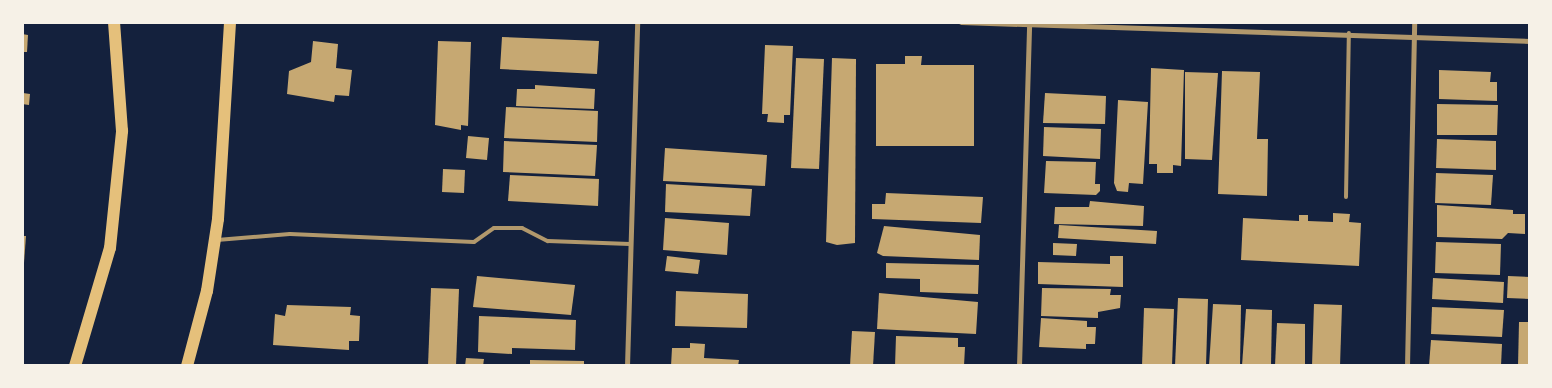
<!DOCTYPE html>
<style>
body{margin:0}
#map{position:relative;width:1552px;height:388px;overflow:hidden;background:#14213d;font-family:Raleway,sans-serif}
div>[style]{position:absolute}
.building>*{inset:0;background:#c6a872}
.service>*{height:4px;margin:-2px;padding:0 2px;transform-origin:2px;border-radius:2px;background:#b1986c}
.minor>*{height:5px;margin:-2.5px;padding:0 2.5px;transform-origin:2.5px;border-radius:2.5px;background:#b1986c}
.primary>*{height:12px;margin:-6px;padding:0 6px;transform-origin:6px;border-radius:6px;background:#e5c07b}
span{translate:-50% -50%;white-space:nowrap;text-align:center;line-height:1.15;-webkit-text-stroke:5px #f6f1e7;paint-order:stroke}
.frame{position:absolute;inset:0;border:24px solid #f6f1e7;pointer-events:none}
</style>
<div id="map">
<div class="building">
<i style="clip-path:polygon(22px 34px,28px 35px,27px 52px,22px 52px)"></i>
<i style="clip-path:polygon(502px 37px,599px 41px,597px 74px,500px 69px)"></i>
<i style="clip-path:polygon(313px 41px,338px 44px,336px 68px,352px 70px,349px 96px,335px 95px,334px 102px,287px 94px,289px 71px,311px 62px)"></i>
<i style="clip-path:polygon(438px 41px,471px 42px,468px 126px,461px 125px,461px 130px,435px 125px)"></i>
<i style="clip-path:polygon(765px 45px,793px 46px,790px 115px,784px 115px,784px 123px,767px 122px,768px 114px,762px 114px)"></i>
<i style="clip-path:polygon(905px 56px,922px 56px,921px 65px,974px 65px,974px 146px,876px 146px,876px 64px,905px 64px)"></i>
<i style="clip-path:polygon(796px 58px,824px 59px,819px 169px,791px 168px)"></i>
<i style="clip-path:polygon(832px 58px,856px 59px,855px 243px,837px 245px,826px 242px)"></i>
<i style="clip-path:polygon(1151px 68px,1184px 70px,1181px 166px,1173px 165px,1173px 173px,1157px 173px,1157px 164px,1149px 164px)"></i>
<i style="clip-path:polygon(1439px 70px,1491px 72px,1490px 82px,1497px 82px,1497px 101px,1439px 99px)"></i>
<i style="clip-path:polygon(1222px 71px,1260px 72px,1257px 139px,1268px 139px,1267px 196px,1218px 194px)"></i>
<i style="clip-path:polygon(1185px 72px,1218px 73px,1212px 160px,1185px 159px)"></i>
<i style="clip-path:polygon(22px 82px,23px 93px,30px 94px,29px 105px,22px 104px)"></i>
<i style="clip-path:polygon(535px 85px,595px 89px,594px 109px,516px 106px,517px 89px,535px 89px)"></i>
<i style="clip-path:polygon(1045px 93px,1106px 96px,1105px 124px,1043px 123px)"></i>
<i style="clip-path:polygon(1118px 100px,1148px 102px,1143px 184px,1129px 183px,1128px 192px,1117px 191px,1114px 183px)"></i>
<i style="clip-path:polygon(1437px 104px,1498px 105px,1497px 135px,1437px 135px)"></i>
<i style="clip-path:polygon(506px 107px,598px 111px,597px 142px,504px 138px)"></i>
<i style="clip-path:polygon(1044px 127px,1101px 129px,1100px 159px,1043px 156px)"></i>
<i style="clip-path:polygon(468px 136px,489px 138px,487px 160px,466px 158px)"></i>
<i style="clip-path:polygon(1437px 139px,1496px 141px,1496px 170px,1436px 168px)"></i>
<i style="clip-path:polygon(504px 141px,597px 145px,595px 176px,503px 172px)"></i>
<i style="clip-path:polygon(665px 148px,767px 155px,765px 186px,663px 181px)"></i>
<i style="clip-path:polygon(1046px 161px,1096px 162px,1095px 184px,1100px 184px,1100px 191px,1096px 195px,1044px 193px)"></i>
<i style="clip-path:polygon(443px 169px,465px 170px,464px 193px,442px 192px)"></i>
<i style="clip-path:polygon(1436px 173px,1493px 175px,1491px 205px,1435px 203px)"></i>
<i style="clip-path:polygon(510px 175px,599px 179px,598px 206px,508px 201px)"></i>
<i style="clip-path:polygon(666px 184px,752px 189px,750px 216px,665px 212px)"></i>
<i style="clip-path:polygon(886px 193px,983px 197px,981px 223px,872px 219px,872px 204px,885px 204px)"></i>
<i style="clip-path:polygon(1090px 201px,1144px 206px,1143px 226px,1054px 224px,1055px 207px,1089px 207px)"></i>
<i style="clip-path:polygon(1437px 205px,1513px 210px,1513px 214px,1525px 214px,1525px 234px,1508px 233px,1502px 239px,1437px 237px)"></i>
<i style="clip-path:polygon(1333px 213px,1350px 214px,1349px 222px,1361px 223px,1359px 266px,1241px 260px,1243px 218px,1299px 221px,1299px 215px,1308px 215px,1308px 221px,1333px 222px)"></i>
<i style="clip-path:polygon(665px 218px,729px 223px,727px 255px,663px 250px)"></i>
<i style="clip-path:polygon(1059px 225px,1157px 231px,1156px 244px,1058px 238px)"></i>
<i style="clip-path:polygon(884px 226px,980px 235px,979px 260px,883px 256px,877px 253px)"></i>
<i style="clip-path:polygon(22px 236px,26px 236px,24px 263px,22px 263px)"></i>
<i style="clip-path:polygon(1436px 242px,1501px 244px,1500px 275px,1435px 273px)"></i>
<i style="clip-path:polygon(1053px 243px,1077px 244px,1076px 256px,1053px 255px)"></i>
<i style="clip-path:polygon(667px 256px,700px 260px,698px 274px,665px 271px)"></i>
<i style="clip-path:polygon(1110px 256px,1123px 256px,1123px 287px,1038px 284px,1038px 262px,1110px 264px)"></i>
<i style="clip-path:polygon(886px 263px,979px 265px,978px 294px,920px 292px,920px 279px,886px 278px)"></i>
<i style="clip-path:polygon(477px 276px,575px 285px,571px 315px,473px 307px)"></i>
<i style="clip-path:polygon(1508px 276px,1530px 277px,1530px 299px,1507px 298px)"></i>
<i style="clip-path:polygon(1433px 278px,1504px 282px,1503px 303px,1432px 299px)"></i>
<i style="clip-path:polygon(431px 288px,459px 289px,456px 366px,428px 366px)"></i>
<i style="clip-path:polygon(1042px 288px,1111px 289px,1110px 295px,1121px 295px,1120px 308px,1098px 312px,1098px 318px,1041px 316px)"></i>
<i style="clip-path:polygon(676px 291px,748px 294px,747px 328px,675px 326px)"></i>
<i style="clip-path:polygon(879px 293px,978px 302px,976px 334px,877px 329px)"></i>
<i style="clip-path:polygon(1178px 298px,1208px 299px,1206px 366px,1175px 366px)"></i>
<i style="clip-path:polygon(1213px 304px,1241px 305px,1240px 366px,1209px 366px)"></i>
<i style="clip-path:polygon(1314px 304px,1342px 305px,1340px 366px,1312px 366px)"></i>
<i style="clip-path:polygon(287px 305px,351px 307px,350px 315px,360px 316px,359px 341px,349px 341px,349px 350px,273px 345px,275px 314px,285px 316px)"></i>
<i style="clip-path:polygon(1432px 307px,1504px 310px,1502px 337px,1431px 334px)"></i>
<i style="clip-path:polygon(1144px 308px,1174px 309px,1172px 366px,1142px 366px)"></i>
<i style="clip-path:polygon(1246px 309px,1272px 310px,1271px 366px,1242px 366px)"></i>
<i style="clip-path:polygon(479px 316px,576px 320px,575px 350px,512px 348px,512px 354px,478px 352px)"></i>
<i style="clip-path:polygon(1041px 318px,1087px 321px,1087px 327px,1096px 327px,1095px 344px,1086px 344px,1086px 349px,1039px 347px)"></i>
<i style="clip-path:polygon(1519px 322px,1530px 322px,1530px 366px,1518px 366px)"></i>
<i style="clip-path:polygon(1277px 323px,1305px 324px,1305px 366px,1275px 366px)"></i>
<i style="clip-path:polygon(852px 331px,875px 332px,873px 366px,850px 366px)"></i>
<i style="clip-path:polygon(896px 336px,958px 338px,958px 347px,965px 347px,964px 366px,895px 366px)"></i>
<i style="clip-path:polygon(1431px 340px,1502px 344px,1501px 366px,1429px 366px)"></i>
<i style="clip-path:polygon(690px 343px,705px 344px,704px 358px,739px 360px,738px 366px,671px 366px,672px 348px,690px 348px)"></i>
<i style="clip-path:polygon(466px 358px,484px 359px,483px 366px,465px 366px)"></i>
<i style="clip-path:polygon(530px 360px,584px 361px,584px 366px,530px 366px)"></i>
</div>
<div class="service">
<i style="left:1346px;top:197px;width:164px;rotate:-89deg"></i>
<i style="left:217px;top:240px;width:73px;rotate:-4.7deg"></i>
<i style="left:290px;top:234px;width:184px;rotate:2.5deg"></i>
<i style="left:474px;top:242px;width:24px;rotate:-35deg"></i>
<i style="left:494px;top:228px;width:28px"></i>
<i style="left:522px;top:228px;width:29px;rotate:27deg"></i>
<i style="left:548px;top:241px;width:82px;rotate:2.1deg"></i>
</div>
<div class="minor">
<i style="left:961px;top:22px;width:569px;rotate:1.91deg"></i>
<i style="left:627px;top:366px;width:344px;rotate:-88.3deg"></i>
<i style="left:1019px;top:366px;width:343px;rotate:-88.3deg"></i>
<i style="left:1407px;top:366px;width:344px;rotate:-88.8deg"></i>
</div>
<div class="primary">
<i style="left:75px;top:366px;width:123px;rotate:-73.5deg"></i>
<i style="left:110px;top:248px;width:118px;rotate:-84.1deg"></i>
<i style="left:122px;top:131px;width:109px;rotate:-94.2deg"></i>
<i style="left:187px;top:366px;width:78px;rotate:-75.1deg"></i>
<i style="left:207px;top:291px;width:73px;rotate:-81.3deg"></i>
<i style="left:218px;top:219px;width:197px;rotate:-86.5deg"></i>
</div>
<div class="frame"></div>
</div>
